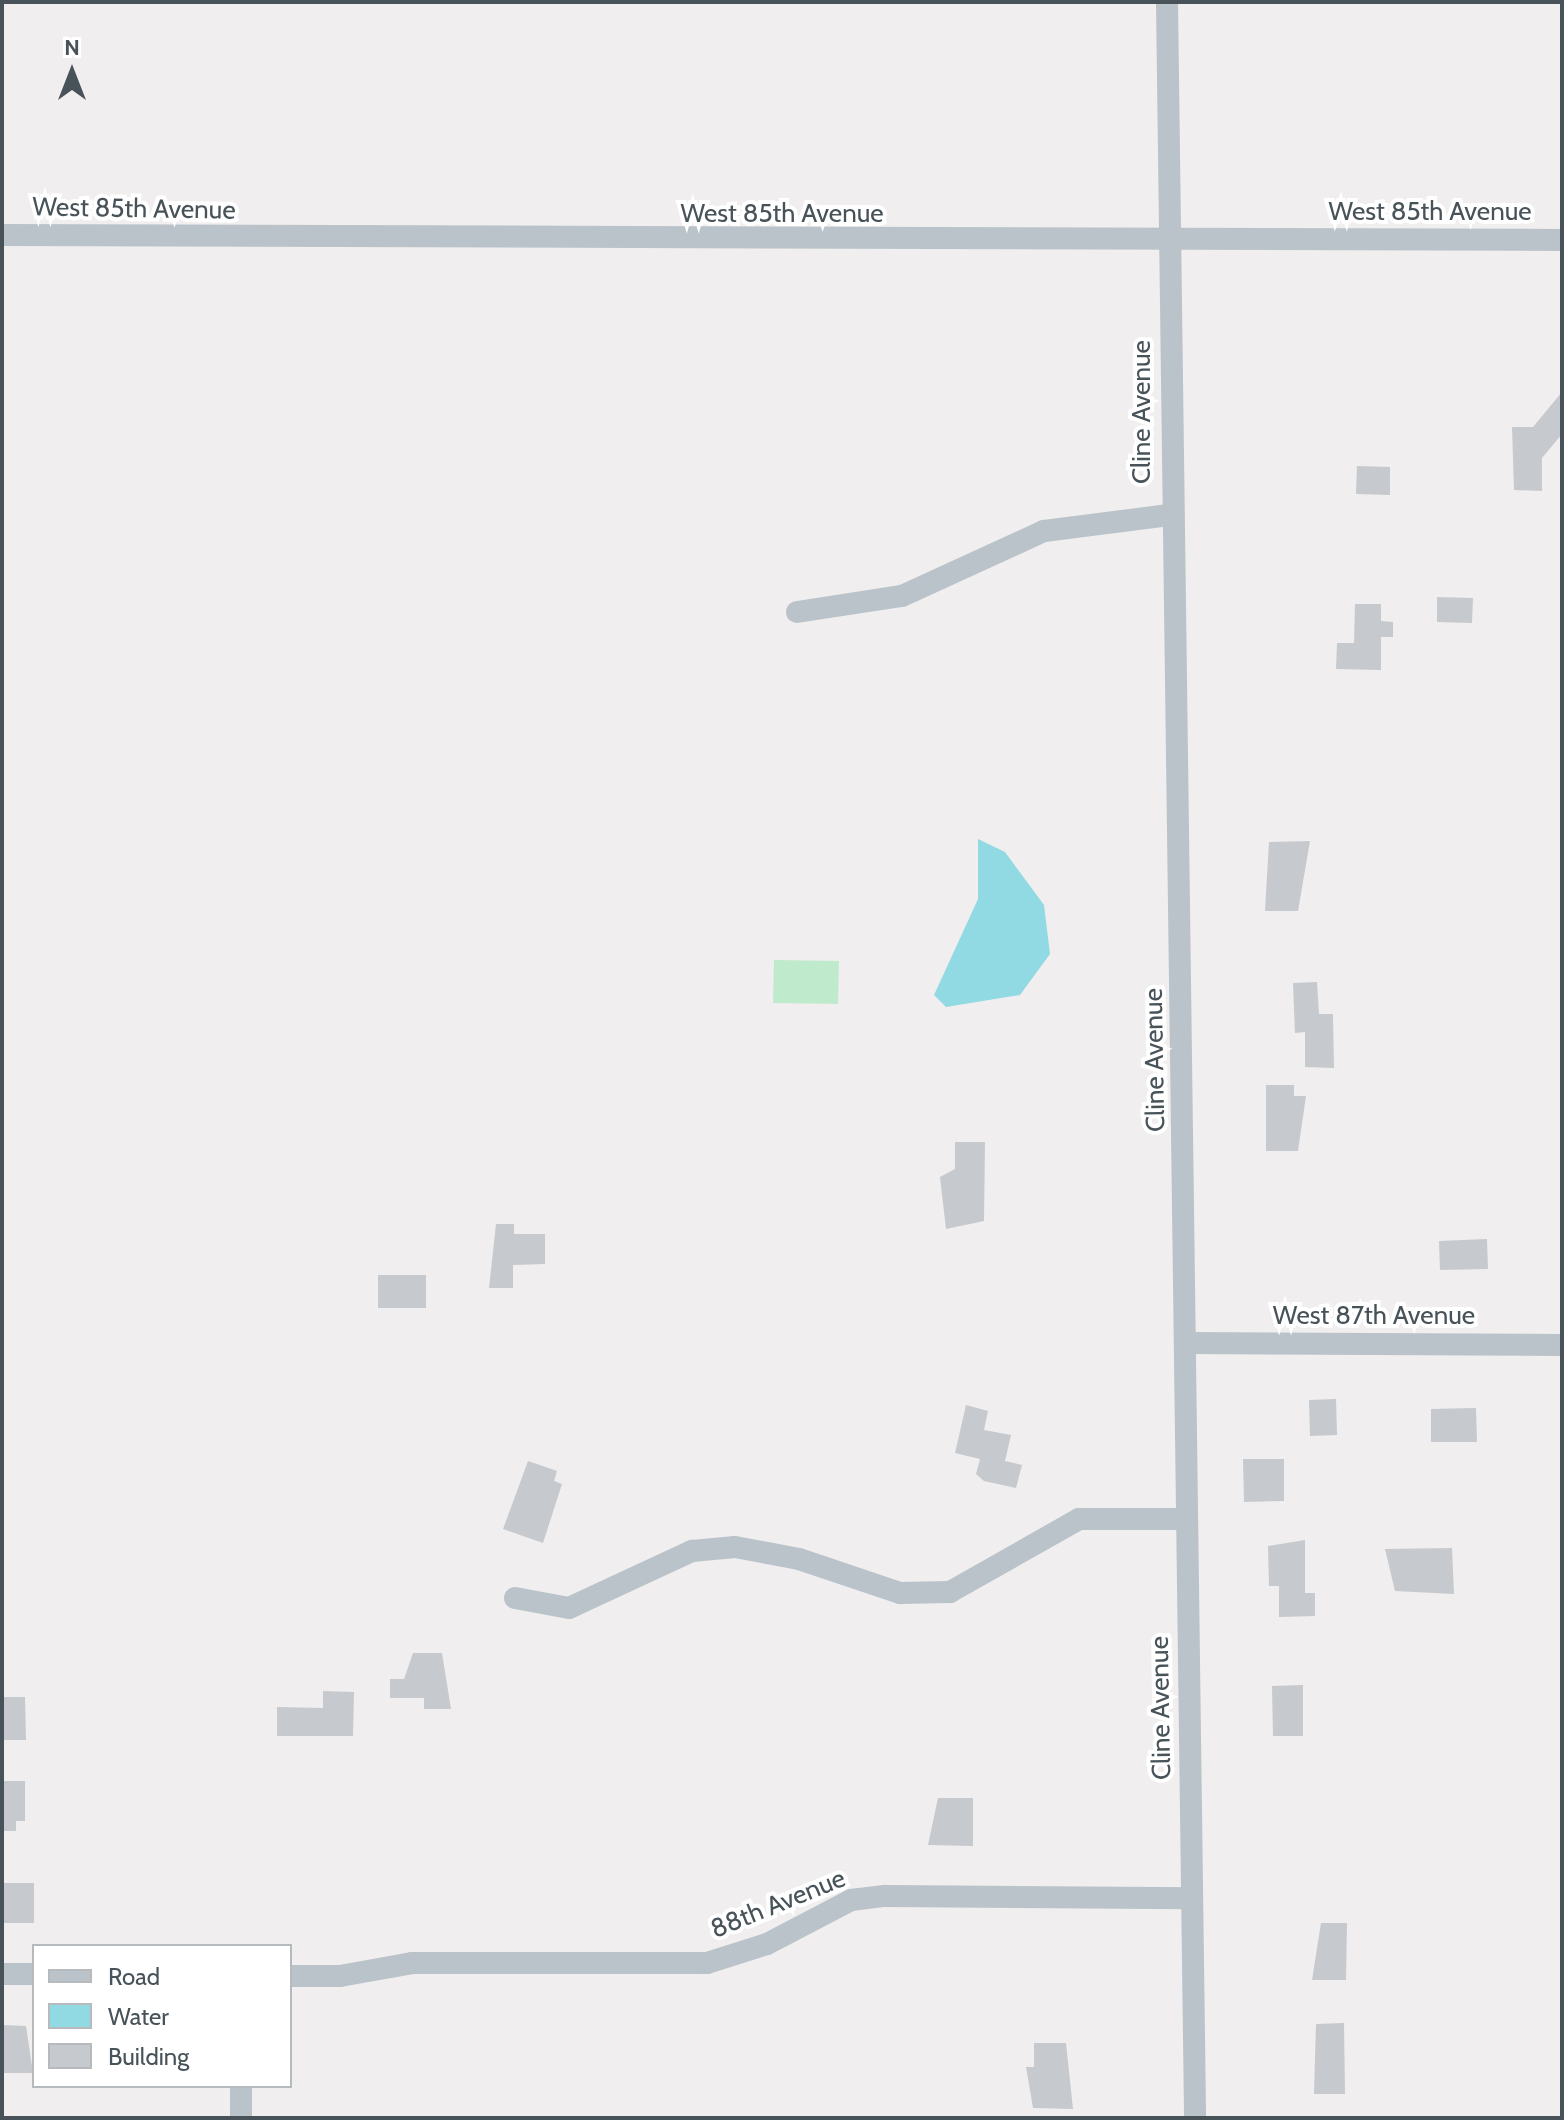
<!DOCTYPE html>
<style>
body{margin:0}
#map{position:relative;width:1564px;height:2120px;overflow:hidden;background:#f0eeee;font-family:Cabin,sans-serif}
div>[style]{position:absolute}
.green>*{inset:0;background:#c0eacc}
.water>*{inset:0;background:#91dae3}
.building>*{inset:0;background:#c6c9cd}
.minor>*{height:22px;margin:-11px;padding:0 11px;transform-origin:11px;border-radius:11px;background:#bac3c9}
span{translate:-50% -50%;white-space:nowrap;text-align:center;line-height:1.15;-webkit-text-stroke:8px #fff;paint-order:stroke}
.street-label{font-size:26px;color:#485359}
.frame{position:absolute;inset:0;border:4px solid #485359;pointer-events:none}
.legend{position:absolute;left:32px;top:1944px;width:260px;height:144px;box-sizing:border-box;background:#fff;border:2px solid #b6babd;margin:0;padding:10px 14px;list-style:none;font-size:24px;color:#485359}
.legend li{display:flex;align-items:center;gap:16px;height:40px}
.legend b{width:40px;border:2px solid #b6babd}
.north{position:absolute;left:32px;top:32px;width:80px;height:80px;-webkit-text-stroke:6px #fff;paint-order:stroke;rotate:0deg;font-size:22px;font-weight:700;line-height:32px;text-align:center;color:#485359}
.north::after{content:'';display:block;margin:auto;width:28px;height:36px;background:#485359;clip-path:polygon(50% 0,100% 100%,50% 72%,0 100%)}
</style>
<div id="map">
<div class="green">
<i style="clip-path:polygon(774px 960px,839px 961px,838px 1004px,773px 1003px)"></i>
</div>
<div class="water">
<i style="clip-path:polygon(978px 839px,1005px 852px,1044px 905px,1050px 954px,1020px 995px,946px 1007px,934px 995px,978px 899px)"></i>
</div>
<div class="building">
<i style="clip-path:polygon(1562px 392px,1562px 434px,1542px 458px,1542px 491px,1514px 490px,1512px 427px,1533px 427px)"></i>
<i style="clip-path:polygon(1357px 466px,1390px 467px,1390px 495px,1356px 494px)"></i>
<i style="clip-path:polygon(1437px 597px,1473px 598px,1472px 623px,1437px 622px)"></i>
<i style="clip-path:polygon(1355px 604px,1381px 604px,1381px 621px,1393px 622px,1393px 637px,1381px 637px,1381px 670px,1336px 669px,1337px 643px,1354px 643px)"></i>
<i style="clip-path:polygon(1310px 841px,1298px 911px,1265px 911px,1269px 842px)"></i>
<i style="clip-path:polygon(1317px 982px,1319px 1014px,1333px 1014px,1334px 1068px,1305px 1067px,1305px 1032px,1295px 1033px,1293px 983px)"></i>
<i style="clip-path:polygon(1266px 1085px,1294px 1085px,1294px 1096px,1306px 1096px,1298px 1151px,1266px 1151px)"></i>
<i style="clip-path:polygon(955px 1142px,985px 1142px,984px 1221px,946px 1229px,940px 1177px,955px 1169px)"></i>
<i style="clip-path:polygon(496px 1224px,514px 1224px,514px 1234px,545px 1234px,545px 1264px,513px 1265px,513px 1288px,489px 1288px)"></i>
<i style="clip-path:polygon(1487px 1239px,1488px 1269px,1440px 1270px,1439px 1241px)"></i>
<i style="clip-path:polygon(378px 1275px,426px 1275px,426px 1308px,378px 1308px)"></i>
<i style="clip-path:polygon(1336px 1399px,1337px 1435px,1310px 1436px,1309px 1400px)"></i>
<i style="clip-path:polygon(966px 1405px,988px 1411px,984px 1430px,1011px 1435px,1005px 1461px,1022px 1465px,1016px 1488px,984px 1481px,976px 1474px,980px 1459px,955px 1453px)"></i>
<i style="clip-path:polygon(1476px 1408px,1477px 1442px,1431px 1442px,1431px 1409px)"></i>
<i style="clip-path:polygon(1243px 1459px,1284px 1459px,1284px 1501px,1244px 1502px)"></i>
<i style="clip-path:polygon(528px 1461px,557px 1471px,554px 1481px,562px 1484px,543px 1543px,503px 1529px)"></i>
<i style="clip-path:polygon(1305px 1540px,1305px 1593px,1315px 1593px,1315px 1616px,1279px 1617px,1279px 1586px,1269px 1586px,1268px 1546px)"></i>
<i style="clip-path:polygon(1452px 1548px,1454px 1594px,1395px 1591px,1385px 1549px)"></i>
<i style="clip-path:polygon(413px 1653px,442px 1653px,451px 1709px,424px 1709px,424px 1698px,390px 1698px,390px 1679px,404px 1679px)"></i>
<i style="clip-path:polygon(1303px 1685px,1303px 1736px,1273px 1736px,1272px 1686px)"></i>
<i style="clip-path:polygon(323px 1691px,354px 1692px,353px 1736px,277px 1736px,277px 1707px,323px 1708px)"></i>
<i style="clip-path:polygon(2px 1697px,25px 1697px,26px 1740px,2px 1740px)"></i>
<i style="clip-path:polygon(2px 1781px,25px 1781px,25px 1821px,16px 1821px,16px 1831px,2px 1831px)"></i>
<i style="clip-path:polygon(938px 1798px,973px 1798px,973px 1846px,928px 1845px)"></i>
<i style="clip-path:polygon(2px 1883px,34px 1883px,34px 1923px,2px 1923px)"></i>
<i style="clip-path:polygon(1321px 1923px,1347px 1923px,1346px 1980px,1312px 1980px)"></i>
<i style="clip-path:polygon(1344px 2023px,1345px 2094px,1314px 2094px,1316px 2024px)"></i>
<i style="clip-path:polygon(2px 2025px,26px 2026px,33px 2073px,2px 2073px)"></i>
<i style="clip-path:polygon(1034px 2043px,1066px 2043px,1073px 2109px,1033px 2108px,1026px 2067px,1034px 2067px)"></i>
</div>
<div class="minor">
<i style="left:1167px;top:2px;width:2116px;rotate:89.24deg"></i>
<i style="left:2px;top:235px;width:1560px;rotate:0.18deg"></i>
<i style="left:797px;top:612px;width:106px;rotate:-8.7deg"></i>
<i style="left:902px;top:596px;width:156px;rotate:-24.6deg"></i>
<i style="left:1044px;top:531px;width:126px;rotate:-7.3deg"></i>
<i style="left:1186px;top:1343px;width:376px;rotate:0.3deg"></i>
<i style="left:515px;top:1598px;width:55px;rotate:10.5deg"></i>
<i style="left:569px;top:1608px;width:136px;rotate:-24.9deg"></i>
<i style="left:692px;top:1551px;width:43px;rotate:-5.3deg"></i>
<i style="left:735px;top:1547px;width:65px;rotate:10.6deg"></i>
<i style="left:799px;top:1559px;width:107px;rotate:18.6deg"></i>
<i style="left:900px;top:1593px;width:50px;rotate:-1.1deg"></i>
<i style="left:950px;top:1592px;width:148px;rotate:-29.5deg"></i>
<i style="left:1079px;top:1519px;width:107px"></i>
<i style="left:2px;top:1974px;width:32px"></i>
<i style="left:290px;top:1976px;width:50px"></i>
<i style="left:340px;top:1976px;width:73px;rotate:-10.2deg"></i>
<i style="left:412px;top:1963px;width:295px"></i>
<i style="left:707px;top:1963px;width:63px;rotate:-17.6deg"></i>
<i style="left:767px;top:1944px;width:95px;rotate:-27.6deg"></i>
<i style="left:851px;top:1900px;width:34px;rotate:-7deg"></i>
<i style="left:885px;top:1896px;width:307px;rotate:0.4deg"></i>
<i style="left:241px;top:2118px;width:32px;rotate:-90deg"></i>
</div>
<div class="street-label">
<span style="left:134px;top:209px;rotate:1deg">West 85th Avenue</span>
<span style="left:1430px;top:212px">West 85th Avenue</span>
<span style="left:782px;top:214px">West 85th Avenue</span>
<span style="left:1142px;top:412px;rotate:-90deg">Cline Avenue</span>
<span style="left:1155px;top:1060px;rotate:-91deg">Cline Avenue</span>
<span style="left:1374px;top:1316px">West 87th Avenue</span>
<span style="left:1161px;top:1708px;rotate:-91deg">Cline Avenue</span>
<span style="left:778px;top:1904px;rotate:-22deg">88th Avenue</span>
</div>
<div class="frame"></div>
<ul class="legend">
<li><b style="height:10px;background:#bac3c9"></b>Road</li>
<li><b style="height:22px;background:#91dae3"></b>Water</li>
<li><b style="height:22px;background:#c6c9cd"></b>Building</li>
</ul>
<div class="north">N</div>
</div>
